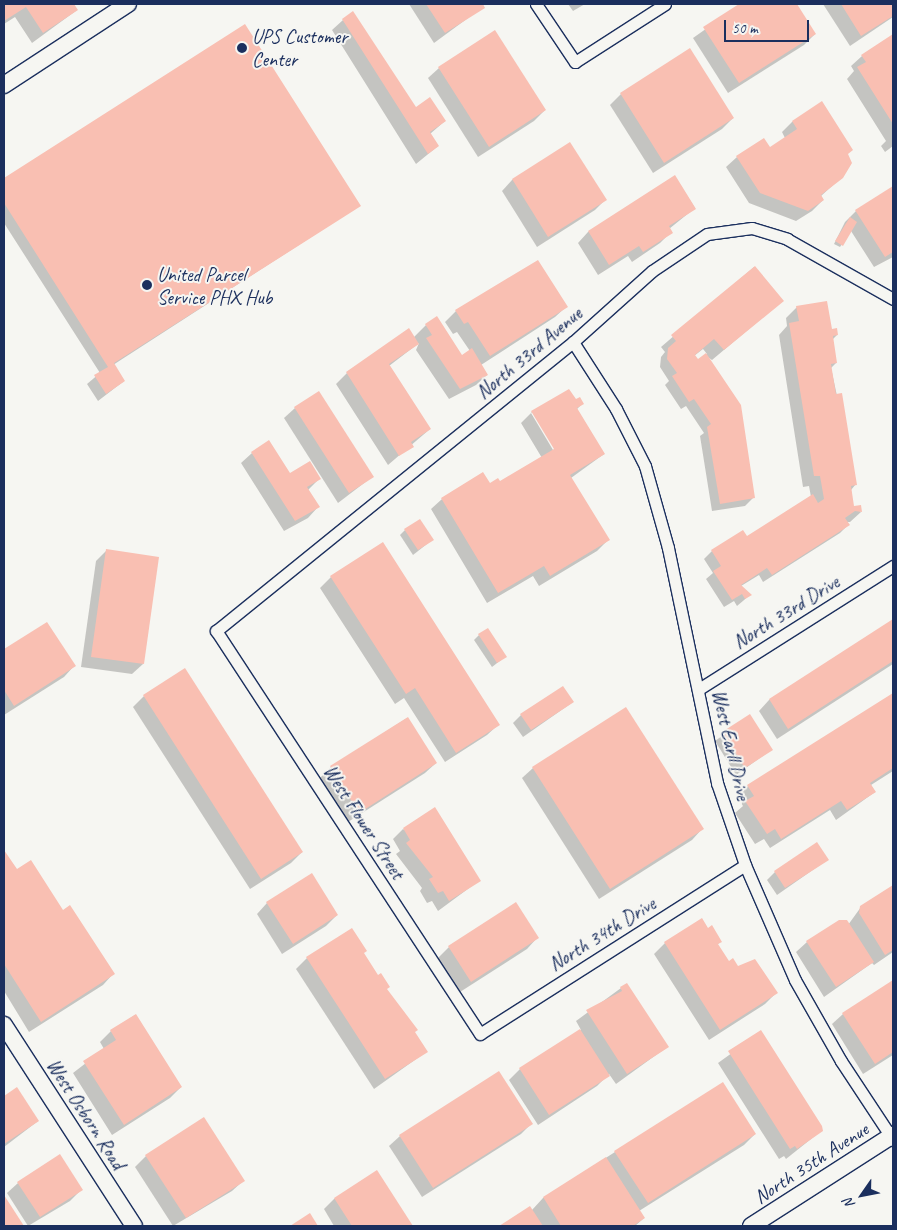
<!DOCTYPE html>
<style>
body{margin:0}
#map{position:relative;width:897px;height:1230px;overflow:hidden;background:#f6f6f2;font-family:Caveat,sans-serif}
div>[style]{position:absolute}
.shadow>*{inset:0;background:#0003}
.building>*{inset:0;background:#f9bfb2}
.roads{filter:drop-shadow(1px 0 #1b2f5e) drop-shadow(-1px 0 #1b2f5e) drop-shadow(0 1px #1b2f5e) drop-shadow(0 -1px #1b2f5e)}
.street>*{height:11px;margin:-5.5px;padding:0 5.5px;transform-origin:5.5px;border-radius:5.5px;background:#f6f6f2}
.secondary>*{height:16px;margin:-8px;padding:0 8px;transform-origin:8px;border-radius:8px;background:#f6f6f2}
.dots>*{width:14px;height:14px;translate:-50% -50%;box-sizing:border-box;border:2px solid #f6f6f2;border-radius:50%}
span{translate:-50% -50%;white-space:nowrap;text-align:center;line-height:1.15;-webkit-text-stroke:4px #f6f6f2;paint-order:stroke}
.poi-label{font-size:20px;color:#1b2f5e}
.left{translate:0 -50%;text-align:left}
.street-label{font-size:20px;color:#1b2f5e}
.frame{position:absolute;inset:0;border:5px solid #1b2f5e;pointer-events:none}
.north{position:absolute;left:837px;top:1170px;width:50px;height:50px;-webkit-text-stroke:4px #f6f6f2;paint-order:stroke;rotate:237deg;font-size:14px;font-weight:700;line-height:20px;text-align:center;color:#1b2f5e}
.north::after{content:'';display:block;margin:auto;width:18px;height:22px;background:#1b2f5e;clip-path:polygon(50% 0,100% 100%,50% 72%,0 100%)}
.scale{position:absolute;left:724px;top:20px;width:85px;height:22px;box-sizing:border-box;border:2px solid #1b2f5e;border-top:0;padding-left:6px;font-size:15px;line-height:18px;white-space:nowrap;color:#1b2f5e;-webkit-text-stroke:4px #f6f6f2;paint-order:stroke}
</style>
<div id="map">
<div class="shadow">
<i style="clip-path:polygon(4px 4px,72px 4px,77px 10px,32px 43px,15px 17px,4px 24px)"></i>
<i style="clip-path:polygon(409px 4px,481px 4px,483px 7px,434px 43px)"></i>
<i style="clip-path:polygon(568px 4px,585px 4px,573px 11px)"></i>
<i style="clip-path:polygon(741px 4px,795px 4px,815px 34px,804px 45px,728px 93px,693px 38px)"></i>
<i style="clip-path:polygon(823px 4px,893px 4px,893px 17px,850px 46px)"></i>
<i style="clip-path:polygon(343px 20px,415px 108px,445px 121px,430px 134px,438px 146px,416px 164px,332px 30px)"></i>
<i style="clip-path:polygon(245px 26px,359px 206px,113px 365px,124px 381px,98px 401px,87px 384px,100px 373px,4px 223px,4px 180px)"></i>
<i style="clip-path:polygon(893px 35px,893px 146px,885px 152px,881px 146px,886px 141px,847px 79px,854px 71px,851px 66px,862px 56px)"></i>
<i style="clip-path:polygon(439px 68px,545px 110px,534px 121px,478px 157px,428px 78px)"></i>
<i style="clip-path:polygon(621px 94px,733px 118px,722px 129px,653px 173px,610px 105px)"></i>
<i style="clip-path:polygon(822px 103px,847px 155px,842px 177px,821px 196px,823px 200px,812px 211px,796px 221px,749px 203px,726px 167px,737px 157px,770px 149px,785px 138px,782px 132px,792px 122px)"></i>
<i style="clip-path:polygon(570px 144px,605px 200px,595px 210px,537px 247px,502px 191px,512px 180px)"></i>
<i style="clip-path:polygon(675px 177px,695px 208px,669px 229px,671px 232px,660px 243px,632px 262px,628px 256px,598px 275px,578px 243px,588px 232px)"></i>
<i style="clip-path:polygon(893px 188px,893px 257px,874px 267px,851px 231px,840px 247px,834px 244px,845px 222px,856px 211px)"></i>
<i style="clip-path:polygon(evenodd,754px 267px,782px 301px,712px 360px,706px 356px,753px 498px,745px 506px,712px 511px,700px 436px,704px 433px,686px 406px,681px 409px,665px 385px,669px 381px,660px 367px,661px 357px,665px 352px,661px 347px,754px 267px,703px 349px,707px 354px,697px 361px,694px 356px,703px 349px)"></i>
<i style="clip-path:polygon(566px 307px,555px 317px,481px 365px,487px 375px,476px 385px,449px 399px,416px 350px,419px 343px,389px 366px,430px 429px,388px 465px,336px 384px,347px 373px,413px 338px,426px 325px,461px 356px,470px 351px,457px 332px,453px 334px,445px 322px,456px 311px)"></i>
<i style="clip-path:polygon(797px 307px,837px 335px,832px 340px,836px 363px,831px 368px,856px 484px,851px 490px,853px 507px,861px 512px,850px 522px,846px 522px,848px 525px,840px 533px,763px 582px,759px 575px,741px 586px,750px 595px,737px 606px,734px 601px,724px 607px,706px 579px,713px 573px,704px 559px,712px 551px,747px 538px,811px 497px,809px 486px,803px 487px,779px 335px,787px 326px,786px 318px)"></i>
<i style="clip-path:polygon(evenodd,575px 401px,582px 404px,577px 409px,604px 454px,571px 478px,608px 540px,597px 551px,539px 586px,533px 576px,487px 603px,431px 509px,442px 499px,500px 483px,542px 458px,521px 423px,532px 412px,575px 401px,531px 413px,534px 413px,558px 454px,556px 455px,531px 413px)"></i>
<i style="clip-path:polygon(295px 408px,372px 477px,338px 503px,284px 418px)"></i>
<i style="clip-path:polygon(252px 453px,290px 475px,319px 479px,308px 490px,318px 507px,308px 518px,284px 531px,241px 463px)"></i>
<i style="clip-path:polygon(405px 530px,432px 540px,413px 555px,400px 535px)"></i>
<i style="clip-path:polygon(106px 551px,143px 664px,132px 674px,81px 667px,96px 561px)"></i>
<i style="clip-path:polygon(331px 577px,498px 725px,487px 735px,445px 762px,404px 698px,395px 704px,320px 588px)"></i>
<i style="clip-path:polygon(893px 620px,893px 664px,777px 739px,759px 711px,769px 700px)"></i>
<i style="clip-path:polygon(47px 623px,74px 666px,64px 677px,4px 715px,4px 651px)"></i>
<i style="clip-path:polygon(479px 635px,505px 657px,492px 667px,474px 640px)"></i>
<i style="clip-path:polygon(893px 694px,893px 771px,871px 785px,875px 792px,836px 820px,830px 810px,770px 848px,764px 839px,755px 844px,735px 813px,743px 806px,737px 797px,748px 786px)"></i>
<i style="clip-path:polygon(144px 696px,302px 852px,291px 863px,250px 889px,133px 707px)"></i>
<i style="clip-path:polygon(573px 702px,523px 737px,513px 723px,521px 715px)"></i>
<i style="clip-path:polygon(750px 716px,771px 750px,736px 775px,715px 741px)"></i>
<i style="clip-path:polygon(407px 718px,436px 763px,425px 773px,348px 822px,320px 778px,331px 767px)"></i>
<i style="clip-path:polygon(533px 768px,702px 829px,692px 840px,599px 899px,522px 778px)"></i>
<i style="clip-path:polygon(403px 829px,480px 880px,438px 911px,432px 901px,427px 903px,420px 891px,422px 888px,396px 854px,400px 851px,393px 839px)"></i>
<i style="clip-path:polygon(4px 852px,17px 870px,62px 911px,113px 974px,103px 985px,29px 1032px,4px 991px)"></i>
<i style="clip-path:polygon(827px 860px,777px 895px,767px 880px,775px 872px)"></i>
<i style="clip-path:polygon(893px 887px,893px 952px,874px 965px,872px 963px,824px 997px,796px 952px,807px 942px,848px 925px,861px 907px)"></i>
<i style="clip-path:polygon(267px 903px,337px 915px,326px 926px,282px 954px,257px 914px)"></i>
<i style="clip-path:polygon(516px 904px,537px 938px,527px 949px,460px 992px,438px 958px,449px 947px)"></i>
<i style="clip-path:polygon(708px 929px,721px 941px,717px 945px,729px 963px,776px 993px,765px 1004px,709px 1040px,654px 954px,665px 943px)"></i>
<i style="clip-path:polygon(363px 954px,426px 1052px,374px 1089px,296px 969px,307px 958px)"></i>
<i style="clip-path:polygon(893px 981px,893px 1055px,863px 1074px,832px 1024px,843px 1014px)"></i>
<i style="clip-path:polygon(621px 988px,667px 1047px,616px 1084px,609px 1074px,597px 1086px,538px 1125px,509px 1080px,520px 1069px,581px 1030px,576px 1021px)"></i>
<i style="clip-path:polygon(135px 1015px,181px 1087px,170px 1098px,112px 1135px,73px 1073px,104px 1049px,100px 1042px,111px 1031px)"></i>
<i style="clip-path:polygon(761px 1032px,821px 1131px,786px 1159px,784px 1156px,779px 1159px,718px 1063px)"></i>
<i style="clip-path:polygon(17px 1089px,38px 1121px,4px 1147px,4px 1097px)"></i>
<i style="clip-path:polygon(531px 1124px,521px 1134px,422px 1197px,389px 1146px,400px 1136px)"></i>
<i style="clip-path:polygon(755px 1134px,744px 1145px,639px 1211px,644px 1218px,635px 1226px,501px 1226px,530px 1208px,532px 1210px,543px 1198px,615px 1152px)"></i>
<i style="clip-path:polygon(146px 1156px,243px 1181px,232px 1191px,173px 1226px,135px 1167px)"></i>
<i style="clip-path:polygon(377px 1172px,412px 1226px,334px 1226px,324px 1209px,334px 1199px)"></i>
<i style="clip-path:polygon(18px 1183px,81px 1190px,70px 1201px,28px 1226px,7px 1193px)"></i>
</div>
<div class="building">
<i style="clip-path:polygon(4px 4px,74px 4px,78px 10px,43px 33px,26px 7px,4px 21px)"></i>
<i style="clip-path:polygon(426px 4px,483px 4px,485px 8px,445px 33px)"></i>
<i style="clip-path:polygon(739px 4px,797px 4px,816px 34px,739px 83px,703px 27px)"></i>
<i style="clip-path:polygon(841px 4px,893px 4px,893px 16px,861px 36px)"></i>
<i style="clip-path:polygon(353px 11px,416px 107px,430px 97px,446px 121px,430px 132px,439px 146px,428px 154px,342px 19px)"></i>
<i style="clip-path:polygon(245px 24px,361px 206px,114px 363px,125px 381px,106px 394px,94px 375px,108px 367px,4px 203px,4px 178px)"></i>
<i style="clip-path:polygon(495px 30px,546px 110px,489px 147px,438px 67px)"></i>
<i style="clip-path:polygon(893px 34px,893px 124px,857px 67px,866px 62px,861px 55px)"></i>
<i style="clip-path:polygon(690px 48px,734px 118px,664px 163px,620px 93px)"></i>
<i style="clip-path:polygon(822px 101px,853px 150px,848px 154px,852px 163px,843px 178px,821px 195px,824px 200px,808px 211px,760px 193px,736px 156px,764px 138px,770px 147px,797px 129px,792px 121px)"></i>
<i style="clip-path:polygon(570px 142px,607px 200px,548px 237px,512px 179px)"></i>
<i style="clip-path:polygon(675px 175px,696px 209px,669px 226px,673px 233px,643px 252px,639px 246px,609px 265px,588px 231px)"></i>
<i style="clip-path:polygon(893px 186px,893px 252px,885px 257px,855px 210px)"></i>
<i style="clip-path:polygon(850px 217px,857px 222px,843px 246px,835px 241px)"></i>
<i style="clip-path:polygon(538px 260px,568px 307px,490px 356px,468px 322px,464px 324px,455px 310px)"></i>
<i style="clip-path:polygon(755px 266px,784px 301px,724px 350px,714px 339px,695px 355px,698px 359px,706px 353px,741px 405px,755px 498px,720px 504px,707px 427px,711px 424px,694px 399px,689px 402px,672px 376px,677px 373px,667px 359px,668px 348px,676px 341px,671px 335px)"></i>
<i style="clip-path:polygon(827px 301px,832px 329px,837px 328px,838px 335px,833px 336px,837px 363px,831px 364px,836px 394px,842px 393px,857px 485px,851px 486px,854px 506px,861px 505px,862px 512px,855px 511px,845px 518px,850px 525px,772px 575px,767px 568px,741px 585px,752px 595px,745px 599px,742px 594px,732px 600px,713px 571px,721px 566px,711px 550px,743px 530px,747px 536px,813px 494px,818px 503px,824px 499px,820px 476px,814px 476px,789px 323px,799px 321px,796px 306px)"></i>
<i style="clip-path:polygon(437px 316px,462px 355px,472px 348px,488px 375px,460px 389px,426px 338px,432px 335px,425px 324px)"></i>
<i style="clip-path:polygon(409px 328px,419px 344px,389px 364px,431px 429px,411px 442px,414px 447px,399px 456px,346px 372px)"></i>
<i style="clip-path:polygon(569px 389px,576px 399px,580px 397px,584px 404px,577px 408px,605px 454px,570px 475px,610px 540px,550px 576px,544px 566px,498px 593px,441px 498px,483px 472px,490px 483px,498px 478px,500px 481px,554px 449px,531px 411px)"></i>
<i style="clip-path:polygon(319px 391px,374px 477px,349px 493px,294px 407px)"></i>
<i style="clip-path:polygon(269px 440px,290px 473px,310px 461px,321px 479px,307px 487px,320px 507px,295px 521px,251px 452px)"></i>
<i style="clip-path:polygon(420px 519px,434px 540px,418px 550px,404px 529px)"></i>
<i style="clip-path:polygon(383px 542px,500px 725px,456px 753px,415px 688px,406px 694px,330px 576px)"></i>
<i style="clip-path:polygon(106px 549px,159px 557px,144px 664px,91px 657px)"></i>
<i style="clip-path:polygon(893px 619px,893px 661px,788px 729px,769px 699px)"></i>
<i style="clip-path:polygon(47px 622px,76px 666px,14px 706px,4px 690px,4px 649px)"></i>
<i style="clip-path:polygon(488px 628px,507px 657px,497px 663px,478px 634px)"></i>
<i style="clip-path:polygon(185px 668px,303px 852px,261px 879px,143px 695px)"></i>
<i style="clip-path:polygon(563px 686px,574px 702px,531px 730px,520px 714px)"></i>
<i style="clip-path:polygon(893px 693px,893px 768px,870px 783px,876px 792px,847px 810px,841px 801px,781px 839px,775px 829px,767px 834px,745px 801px,754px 796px,747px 785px)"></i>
<i style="clip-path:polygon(626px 707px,704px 829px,610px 889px,532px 767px)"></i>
<i style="clip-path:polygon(750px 714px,773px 750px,745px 768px,722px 732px)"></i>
<i style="clip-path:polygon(408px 717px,437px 763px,359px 813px,330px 766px)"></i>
<i style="clip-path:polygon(435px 807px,481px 881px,449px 901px,443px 891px,438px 893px,429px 879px,433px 877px,406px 843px,410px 840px,403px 828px)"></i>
<i style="clip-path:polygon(817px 842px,829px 860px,785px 888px,774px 871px)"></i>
<i style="clip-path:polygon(4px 850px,17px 869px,31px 860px,63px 910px,70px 905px,115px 974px,41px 1022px,4px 964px)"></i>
<i style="clip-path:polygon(312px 873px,338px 915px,293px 944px,266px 902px)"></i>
<i style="clip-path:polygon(893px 885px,893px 950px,885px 955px,859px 913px,860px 906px)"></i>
<i style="clip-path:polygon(516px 902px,539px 938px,471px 982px,448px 946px)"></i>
<i style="clip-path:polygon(702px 918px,708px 928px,712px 925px,722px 942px,718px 944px,729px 961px,733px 958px,738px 966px,755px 959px,778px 993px,720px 1030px,664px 942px)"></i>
<i style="clip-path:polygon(839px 920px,847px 920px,874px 962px,836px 987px,806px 941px)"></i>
<i style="clip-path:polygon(352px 928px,367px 951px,364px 953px,378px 975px,381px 973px,390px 987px,387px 989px,418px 1030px,415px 1032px,428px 1052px,385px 1079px,306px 957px)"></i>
<i style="clip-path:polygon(893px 980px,893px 1052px,875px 1064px,842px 1013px)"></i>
<i style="clip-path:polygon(627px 983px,669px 1047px,627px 1074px,586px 1010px,622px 991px,620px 987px)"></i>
<i style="clip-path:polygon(136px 1014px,182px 1087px,124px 1125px,83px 1061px,116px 1040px,110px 1030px)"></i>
<i style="clip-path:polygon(580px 1029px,610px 1076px,549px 1115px,519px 1068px)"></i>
<i style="clip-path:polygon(761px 1030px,822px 1126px,823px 1131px,797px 1149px,795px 1146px,790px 1149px,728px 1051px)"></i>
<i style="clip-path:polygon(499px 1071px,533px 1124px,433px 1188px,399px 1135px)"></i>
<i style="clip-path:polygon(723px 1082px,756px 1134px,648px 1203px,614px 1151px)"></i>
<i style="clip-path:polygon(17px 1087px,39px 1121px,4px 1144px,4px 1096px)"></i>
<i style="clip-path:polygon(204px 1117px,245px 1181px,186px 1218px,145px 1155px)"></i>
<i style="clip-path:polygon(60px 1154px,83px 1190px,40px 1217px,17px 1182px)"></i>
<i style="clip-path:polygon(606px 1157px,645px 1218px,633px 1226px,561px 1226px,543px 1197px)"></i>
<i style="clip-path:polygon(377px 1170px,413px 1226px,352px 1226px,334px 1198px)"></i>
<i style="clip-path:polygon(4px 1195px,24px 1226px,4px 1226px)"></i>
<i style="clip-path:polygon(530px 1206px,543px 1226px,499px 1226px)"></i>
<i style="clip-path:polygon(310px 1213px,318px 1226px,290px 1226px)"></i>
</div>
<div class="roads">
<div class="street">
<i style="left:536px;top:4px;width:70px;rotate:56.1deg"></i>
<i style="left:575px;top:62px;width:107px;rotate:-32.8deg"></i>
<i style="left:573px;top:342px;width:80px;rotate:57.3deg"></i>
<i style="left:616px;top:409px;width:64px;rotate:63deg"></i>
<i style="left:645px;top:466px;width:85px;rotate:74.3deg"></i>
<i style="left:668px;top:548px;width:240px;rotate:78.2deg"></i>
<i style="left:717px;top:783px;width:87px;rotate:71.1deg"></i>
<i style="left:745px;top:865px;width:125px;rotate:66.5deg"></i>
<i style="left:795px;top:980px;width:93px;rotate:60.4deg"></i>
<i style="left:841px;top:1061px;width:95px;rotate:56.6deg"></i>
<i style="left:699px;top:689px;width:230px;rotate:-32.4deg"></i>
<i style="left:745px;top:865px;width:314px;rotate:147.5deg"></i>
<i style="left:480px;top:1034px;width:482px;rotate:-123.2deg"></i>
<i style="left:216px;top:631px;width:459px;rotate:-39deg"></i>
<i style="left:573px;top:342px;width:106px;rotate:-41.9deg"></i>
<i style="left:652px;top:271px;width:66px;rotate:-33.9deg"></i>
<i style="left:707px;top:234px;width:45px;rotate:-7.6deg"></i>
<i style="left:752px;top:228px;width:37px;rotate:17deg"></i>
<i style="left:787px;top:239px;width:122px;rotate:29.5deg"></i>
</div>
<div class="secondary">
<i style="left:4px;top:85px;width:148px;rotate:-33.2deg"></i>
<i style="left:4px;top:1025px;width:239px;rotate:57.1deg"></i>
<i style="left:751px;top:1226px;width:169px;rotate:-32.7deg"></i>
</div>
</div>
<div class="dots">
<i style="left:242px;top:48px;background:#1b2f5e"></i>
<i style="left:147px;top:285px;background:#1b2f5e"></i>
</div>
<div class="poi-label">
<span class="left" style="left:252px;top:48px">UPS Customer<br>Center</span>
<span class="left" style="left:157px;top:286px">United Parcel<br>Service PHX Hub</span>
</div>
<div class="street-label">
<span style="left:529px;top:353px;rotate:-40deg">North 33rd Avenue</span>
<span style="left:786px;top:612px;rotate:-32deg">North 33rd Drive</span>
<span style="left:731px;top:745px;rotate:77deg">West Earll Drive</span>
<span style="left:364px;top:822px;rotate:57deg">West Flower Street</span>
<span style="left:602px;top:934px;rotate:-32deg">North 34th Drive</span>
<span style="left:86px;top:1114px;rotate:57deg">West Osborn Road</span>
<span style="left:811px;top:1163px;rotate:-33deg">North 35th Avenue</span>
</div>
<div class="frame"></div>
<div class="north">N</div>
<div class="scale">50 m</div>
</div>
